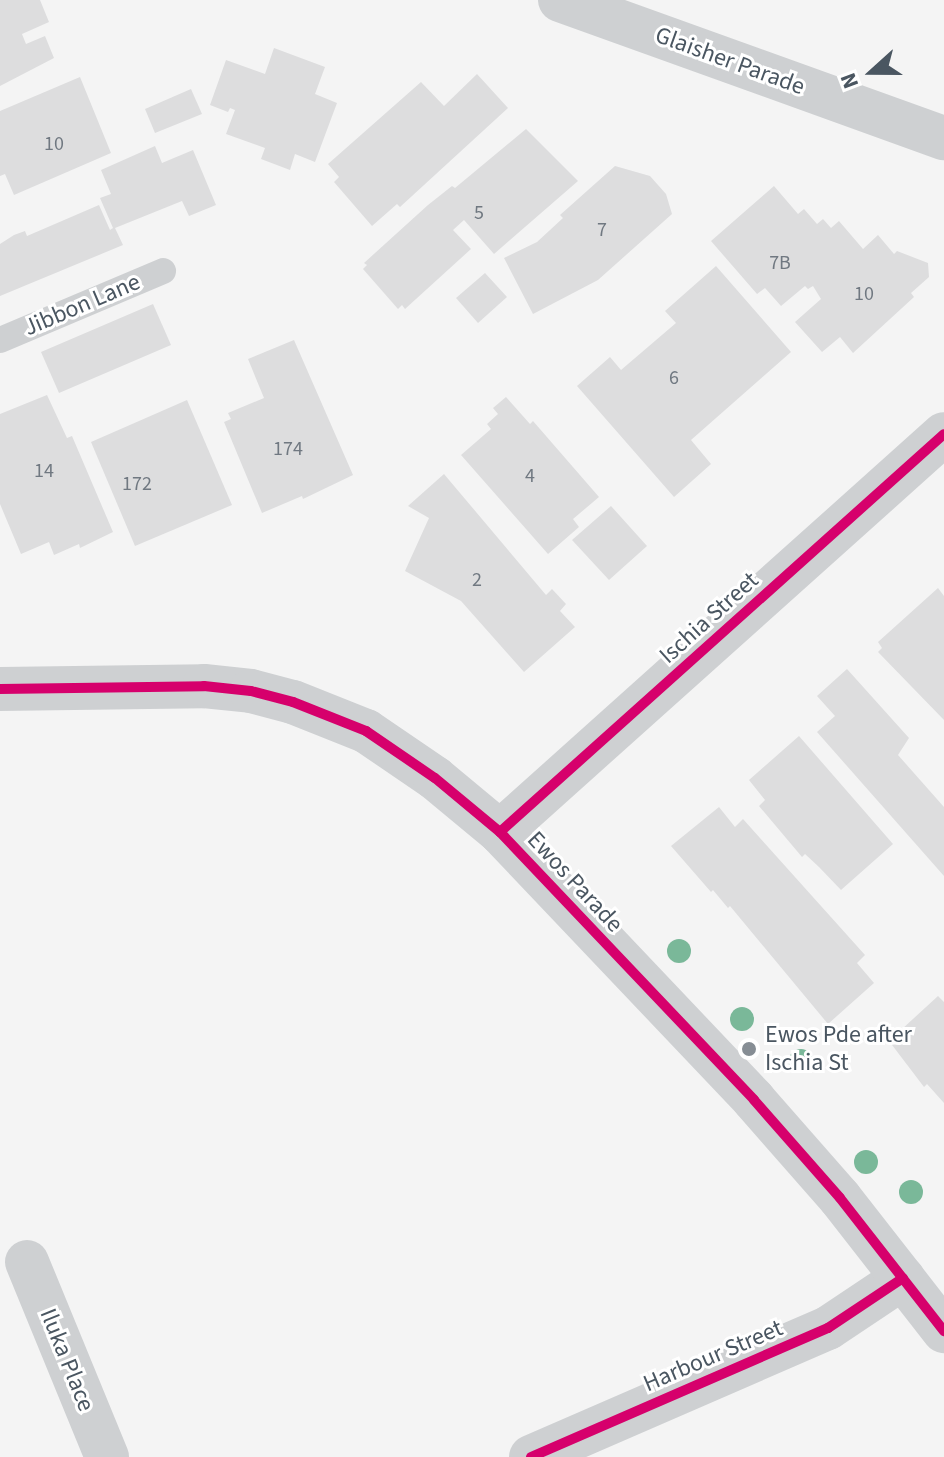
<!DOCTYPE html>
<style>
body{margin:0}
#map{position:relative;width:944px;height:1457px;overflow:hidden;background:#f4f4f4;font-family:"Source Sans 3",sans-serif}
div>[style]{position:absolute}
.building>*{inset:0;background:#ddddde}
.service>*{height:26px;margin:-13px;padding:0 13px;transform-origin:13px;border-radius:13px;background:#ced0d2}
.minor>*{height:44px;margin:-22px;padding:0 22px;transform-origin:22px;border-radius:22px;background:#ced0d2}
.tertiary>*{height:44px;margin:-22px;padding:0 22px;transform-origin:22px;border-radius:22px;background:#ced0d2}
.cycleway>*{height:10px;margin:-5px;padding:0 5px;transform-origin:5px;border-radius:5px;background:#d6006c}
.trees>*{width:24px;height:24px;margin:-12px;border-radius:50%;background:#7ab899}
.dots>*{width:22px;height:22px;translate:-50% -50%;box-sizing:border-box;border:4px solid #fff;border-radius:50%}
span{translate:-50% -50%;white-space:nowrap;text-align:center;line-height:1.15;-webkit-text-stroke:6px #fff;paint-order:stroke}
.number-label{font-size:20px;color:#707881}
.number-label span{-webkit-text-stroke-width:0}
.street-label{font-size:24px;color:#4a5661}
.poi-label{font-size:24px;color:#4a5661}
.left{translate:0 -50%;text-align:left}
.north{position:absolute;left:832px;top:32px;width:80px;height:80px;-webkit-text-stroke:6px #fff;paint-order:stroke;rotate:249deg;font-size:22px;font-weight:700;line-height:32px;text-align:center;color:#4a5661}
.north::after{content:'';display:block;margin:auto;width:28px;height:36px;background:#4a5661;clip-path:polygon(50% 0,100% 100%,50% 72%,0 100%)}
</style>
<div id="map">
<div class="building">
<i style="clip-path:polygon(0 0,40px 0,49px 22px,22px 34px,26px 44px,45px 36px,54px 58px,0 86px)"></i>
<i style="clip-path:polygon(274px 48px,325px 67px,315px 94px,337px 103px,315px 162px,295px 154px,290px 170px,261px 159px,265px 148px,226px 134px,235px 110px,230px 108px,228px 112px,210px 105px,226px 60px,265px 74px)"></i>
<i style="clip-path:polygon(477px 74px,508px 108px,400px 207px,397px 204px,372px 226px,334px 182px,339px 177px,328px 164px,421px 82px,444px 106px)"></i>
<i style="clip-path:polygon(80px 77px,111px 153px,14px 195px,5px 174px,0 176px,0 111px)"></i>
<i style="clip-path:polygon(191px 89px,202px 114px,155px 133px,145px 109px)"></i>
<i style="clip-path:polygon(526px 129px,578px 181px,494px 254px,464px 220px,453px 230px,471px 249px,405px 309px,402px 305px,398px 309px,363px 269px,367px 265px,364px 263px,428px 205px,452px 186px,455px 188px)"></i>
<i style="clip-path:polygon(155px 146px,162px 163px,193px 150px,216px 205px,189px 216px,182px 201px,115px 228px,123px 245px,0 296px,0 244px,14px 235px,25px 231px,27px 236px,99px 205px,110px 230px,113px 228px,100px 198px,111px 194px,101px 170px)"></i>
<i style="clip-path:polygon(615px 166px,650px 176px,666px 194px,672px 214px,598px 280px,533px 314px,504px 258px,537px 242px,563px 218px,560px 215px)"></i>
<i style="clip-path:polygon(774px 186px,798px 214px,804px 209px,817px 224px,823px 219px,831px 228px,839px 221px,863px 249px,878px 235px,894px 254px,897px 251px,928px 263px,929px 277px,911px 293px,914px 297px,853px 353px,840px 337px,822px 352px,795px 322px,821px 299px,813px 286px,808px 289px,805px 286px,781px 306px,765px 288px,757px 294px,711px 241px)"></i>
<i style="clip-path:polygon(716px 266px,791px 352px,691px 440px,711px 464px,674px 497px,577px 386px,610px 357px,621px 370px,676px 323px,665px 311px)"></i>
<i style="clip-path:polygon(485px 273px,507px 297px,478px 323px,456px 298px)"></i>
<i style="clip-path:polygon(153px 304px,171px 345px,59px 393px,41px 352px)"></i>
<i style="clip-path:polygon(294px 340px,353px 475px,303px 499px,302px 496px,262px 513px,224px 422px,231px 419px,228px 413px,264px 398px,248px 359px)"></i>
<i style="clip-path:polygon(47px 395px,67px 438px,72px 436px,113px 532px,80px 548px,79px 544px,54px 555px,49px 542px,21px 554px,0 504px,0 414px)"></i>
<i style="clip-path:polygon(506px 397px,530px 424px,533px 421px,599px 497px,573px 519px,579px 527px,548px 554px,461px 455px,491px 429px,487px 424px,498px 414px,493px 408px)"></i>
<i style="clip-path:polygon(187px 400px,232px 505px,135px 546px,91px 442px)"></i>
<i style="clip-path:polygon(444px 474px,546px 595px,552px 589px,566px 604px,560px 611px,575px 627px,524px 672px,461px 601px,405px 571px,429px 518px,408px 506px)"></i>
<i style="clip-path:polygon(611px 506px,647px 546px,609px 580px,572px 540px)"></i>
<i style="clip-path:polygon(938px 588px,944px 596px,944px 720px,878px 652px,882px 648px,878px 642px)"></i>
<i style="clip-path:polygon(847px 669px,909px 738px,898px 755px,944px 807px,944px 876px,817px 732px,835px 716px,817px 696px)"></i>
<i style="clip-path:polygon(799px 736px,893px 844px,841px 890px,819px 867px,805px 854px,802px 857px,759px 806px,765px 800px,749px 780px)"></i>
<i style="clip-path:polygon(719px 807px,735px 827px,743px 819px,865px 955px,857px 963px,874px 983px,828px 1024px,730px 906px,728px 908px,713px 890px,711px 892px,671px 846px)"></i>
<i style="clip-path:polygon(938px 996px,944px 1002px,944px 1103px,927px 1084px,924px 1087px,889px 1041px)"></i>
</div>
<div class="service">
<i style="left:0;top:340px;width:177px;rotate:-22.9deg"></i>
</div>
<div class="minor">
<i style="left:560px;top:0;width:408px;rotate:19.8deg"></i>
<i style="left:500px;top:832px;width:596px;rotate:-41.87deg"></i>
<i style="left:27px;top:1262px;width:211px;rotate:67.7deg"></i>
<i style="left:531px;top:1457px;width:324px;rotate:-23.5deg"></i>
<i style="left:828px;top:1328px;width:90px;rotate:-33.7deg"></i>
</div>
<div class="tertiary">
<i style="left:0;top:689px;width:204px;rotate:-0.8deg"></i>
<i style="left:204px;top:686px;width:47px;rotate:6.1deg"></i>
<i style="left:251px;top:691px;width:43px;rotate:14.7deg"></i>
<i style="left:293px;top:702px;width:79px;rotate:21.7deg"></i>
<i style="left:366px;top:731px;width:83px;rotate:34.3deg"></i>
<i style="left:435px;top:778px;width:85px;rotate:39.7deg"></i>
<i style="left:500px;top:832px;width:369px;rotate:46.5deg"></i>
<i style="left:754px;top:1100px;width:130px;rotate:48.7deg"></i>
<i style="left:840px;top:1198px;width:169px;rotate:52deg"></i>
</div>
<div class="cycleway">
<i style="left:0;top:689px;width:204px;rotate:-0.8deg"></i>
<i style="left:204px;top:686px;width:47px;rotate:6.1deg"></i>
<i style="left:251px;top:691px;width:43px;rotate:14.7deg"></i>
<i style="left:293px;top:702px;width:79px;rotate:21.7deg"></i>
<i style="left:366px;top:731px;width:83px;rotate:34.3deg"></i>
<i style="left:435px;top:778px;width:85px;rotate:39.7deg"></i>
<i style="left:500px;top:832px;width:369px;rotate:46.5deg"></i>
<i style="left:754px;top:1100px;width:130px;rotate:48.7deg"></i>
<i style="left:840px;top:1198px;width:169px;rotate:52deg"></i>
<i style="left:500px;top:832px;width:596px;rotate:-41.87deg"></i>
<i style="left:531px;top:1457px;width:324px;rotate:-23.5deg"></i>
<i style="left:828px;top:1328px;width:90px;rotate:-33.7deg"></i>
</div>
<div class="trees">
<i style="left:679px;top:951px"></i>
<i style="left:742px;top:1019px"></i>
<i style="left:801px;top:1061px"></i>
<i style="left:866px;top:1162px"></i>
<i style="left:911px;top:1192px"></i>
</div>
<div class="dots">
<i style="left:749px;top:1049px;background:#868d94"></i>
</div>
<div class="number-label">
<span style="left:54px;top:144px">10</span>
<span style="left:479px;top:213px">5</span>
<span style="left:602px;top:230px">7</span>
<span style="left:780px;top:263px">7B</span>
<span style="left:864px;top:294px">10</span>
<span style="left:674px;top:378px">6</span>
<span style="left:288px;top:449px">174</span>
<span style="left:44px;top:471px">14</span>
<span style="left:530px;top:476px">4</span>
<span style="left:137px;top:484px">172</span>
<span style="left:477px;top:580px">2</span>
</div>
<div class="street-label">
<span style="left:730px;top:61px;rotate:20deg">Glaisher Parade</span>
<span style="left:82px;top:305px;rotate:-23deg">Jibbon Lane</span>
<span style="left:709px;top:618px;rotate:-42deg">Ischia Street</span>
<span style="left:575px;top:882px;rotate:47deg">Ewos Parade</span>
<span style="left:713px;top:1356px;rotate:-23deg">Harbour Street</span>
<span style="left:67px;top:1360px;rotate:68deg">Iluka Place</span>
</div>
<div class="poi-label">
<span class="left" style="left:765px;top:1049px">Ewos Pde after<br>Ischia St</span>
</div>
<div class="north">N</div>
</div>
